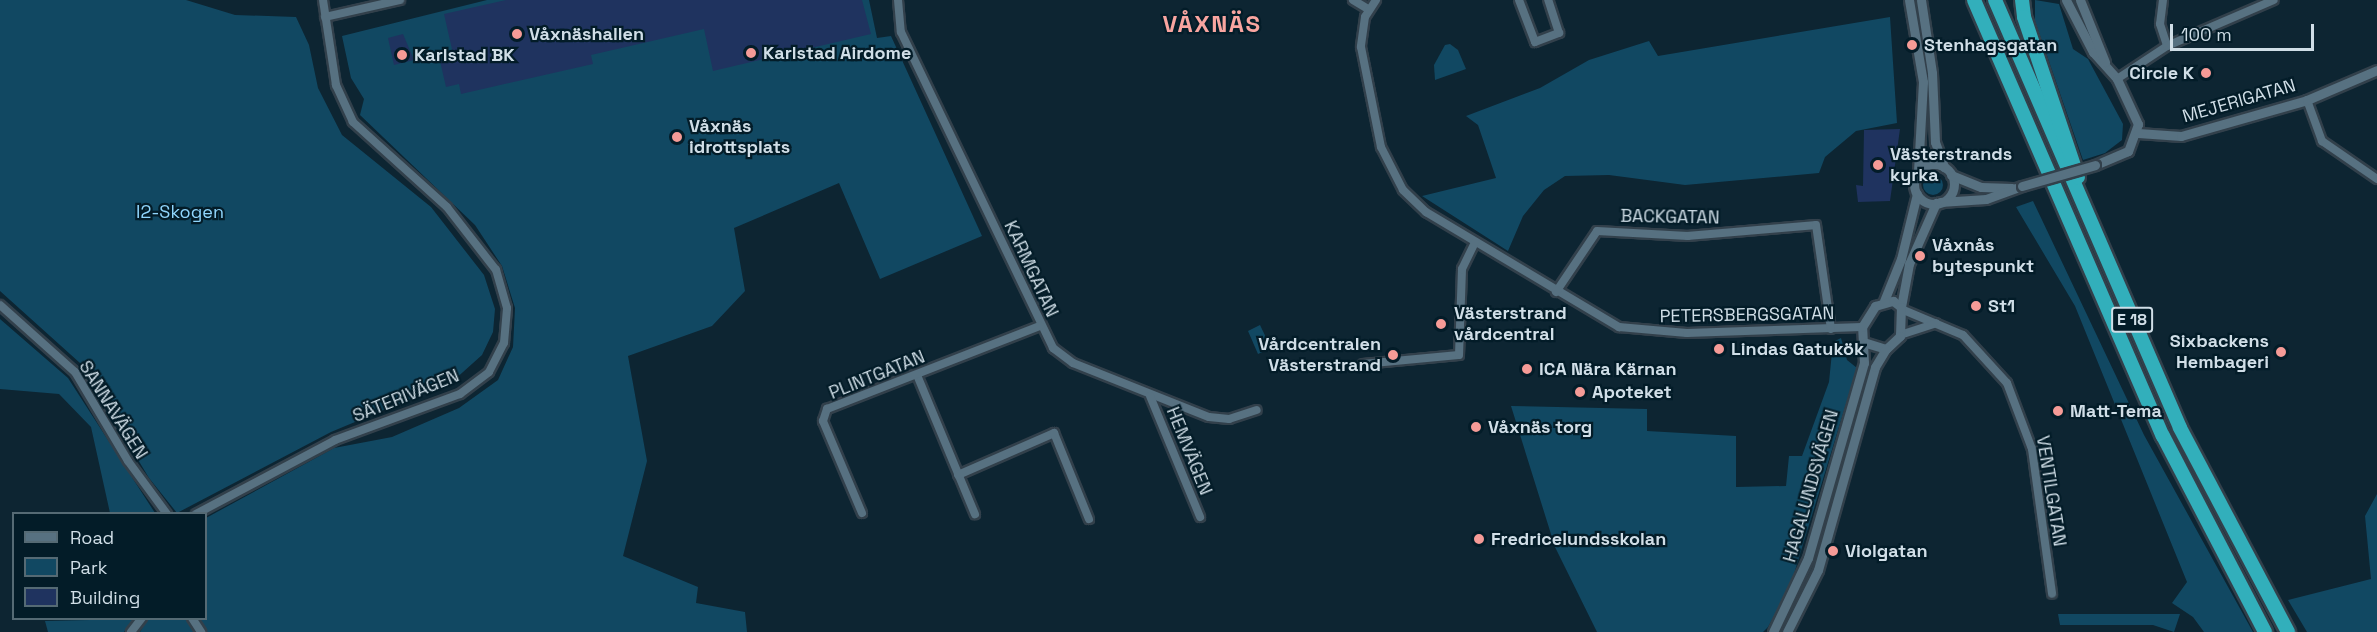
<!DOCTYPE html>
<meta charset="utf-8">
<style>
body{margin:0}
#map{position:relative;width:2377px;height:632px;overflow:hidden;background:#0d2532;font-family:"Space Grotesk",sans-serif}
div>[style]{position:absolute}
.green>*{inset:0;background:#114862}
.round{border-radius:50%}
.building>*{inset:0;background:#1f335f}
.roads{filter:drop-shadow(2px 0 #32404b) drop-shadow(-2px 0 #32404b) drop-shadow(0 2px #32404b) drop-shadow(0 -2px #32404b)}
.minor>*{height:8px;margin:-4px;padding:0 4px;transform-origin:4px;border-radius:4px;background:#577181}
.tertiary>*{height:9px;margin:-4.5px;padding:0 4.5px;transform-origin:4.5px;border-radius:4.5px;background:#577181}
.tertiary>.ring{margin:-4.5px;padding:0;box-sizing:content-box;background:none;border:9px solid #577181;border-radius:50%}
.motorway>*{height:14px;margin:-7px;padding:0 7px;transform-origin:7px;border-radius:7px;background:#32afbb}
.bridges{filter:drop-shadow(2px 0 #32404b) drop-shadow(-2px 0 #32404b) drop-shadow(0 2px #32404b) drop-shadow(0 -2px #32404b)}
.tertiary-bridge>*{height:9px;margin:-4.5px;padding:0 4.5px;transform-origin:4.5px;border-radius:4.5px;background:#577181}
.dots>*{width:16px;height:16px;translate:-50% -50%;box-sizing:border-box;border:3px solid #031c28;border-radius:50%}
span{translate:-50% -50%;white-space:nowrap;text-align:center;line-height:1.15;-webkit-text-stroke:4.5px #031c28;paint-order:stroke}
.shield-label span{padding:2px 4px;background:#031c28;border:2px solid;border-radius:4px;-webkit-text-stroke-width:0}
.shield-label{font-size:16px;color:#d0dee7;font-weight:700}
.poi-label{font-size:18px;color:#d0dee7;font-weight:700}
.left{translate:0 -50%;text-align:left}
.right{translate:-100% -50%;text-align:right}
.street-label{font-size:18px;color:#d0dee7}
.park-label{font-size:18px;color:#90d6fd}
.district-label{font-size:24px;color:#f9a5a0;font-weight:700;letter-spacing:1.5px}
.legend{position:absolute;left:12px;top:512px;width:195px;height:108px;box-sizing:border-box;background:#031c28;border:2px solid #556a74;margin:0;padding:8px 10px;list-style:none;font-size:18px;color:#d0dee7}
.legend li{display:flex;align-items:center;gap:12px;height:30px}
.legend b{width:30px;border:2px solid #556a74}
.scale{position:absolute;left:2170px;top:24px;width:144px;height:27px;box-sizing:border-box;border:3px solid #d0dee7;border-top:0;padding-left:8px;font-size:18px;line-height:21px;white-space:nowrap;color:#d0dee7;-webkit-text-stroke:4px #031c28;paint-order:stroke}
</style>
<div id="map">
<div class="green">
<i style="clip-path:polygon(0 0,186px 0,235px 15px,296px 17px,309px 45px,318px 88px,342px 135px,431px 207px,484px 275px,495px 309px,493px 332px,482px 355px,453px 381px,331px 432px,177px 513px,149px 478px,80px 363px,0 291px)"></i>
<i style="clip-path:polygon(487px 0,869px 0,877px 38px,891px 36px,982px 236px,880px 279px,839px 183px,734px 228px,745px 291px,712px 326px,628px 356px,647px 461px,623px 556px,698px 587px,696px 603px,745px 612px,747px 632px,206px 632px,196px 619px,206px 618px,206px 518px,334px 448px,392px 437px,459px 408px,498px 380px,513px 347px,515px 308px,502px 266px,475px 225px,360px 115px,364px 99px,351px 78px,342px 36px)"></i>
<i style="clip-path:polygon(2035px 0,2059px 4px,2073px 49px,2088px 59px,2123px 124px,2122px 140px,2105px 153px,2083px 160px,2035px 21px)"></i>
<i style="clip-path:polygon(1890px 17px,1897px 123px,1856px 131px,1825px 157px,1819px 173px,1685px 185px,1609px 175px,1565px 176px,1544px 190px,1523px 216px,1508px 251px,1422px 196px,1496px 178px,1478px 125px,1466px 116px,1540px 88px,1589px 60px,1649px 41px,1658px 56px)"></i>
<i style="clip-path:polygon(1450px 44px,1458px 50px,1466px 69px,1435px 80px,1434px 65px,1445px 45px)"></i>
<i class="round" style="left:1923px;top:175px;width:20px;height:20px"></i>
<i style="clip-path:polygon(2033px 201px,2144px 435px,2253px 632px,2204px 632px,2193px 617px,2172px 603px,2187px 582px,2075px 306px,2016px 207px)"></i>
<i style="clip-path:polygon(0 319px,68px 378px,155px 513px,110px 513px,91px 427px,59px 394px,0 389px)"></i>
<i style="clip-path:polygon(1260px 325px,1271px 348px,1258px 354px,1248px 331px)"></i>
<i style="clip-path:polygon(1841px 338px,1847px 360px,1857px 368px,1790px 587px,1768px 627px,1763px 632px,1597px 632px,1555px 547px,1511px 406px,1647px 409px,1647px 431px,1736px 436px,1736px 487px,1786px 486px,1789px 456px,1802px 456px,1829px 382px,1833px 342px)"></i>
<i style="clip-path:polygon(2377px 494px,2377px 632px,2307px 632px,2288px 600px,2371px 579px,2365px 516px)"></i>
<i style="clip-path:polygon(2180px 614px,2174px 632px,2153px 625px,2060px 625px,2058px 614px)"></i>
<i style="clip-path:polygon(148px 618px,186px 619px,197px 632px,140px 632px)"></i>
<i style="clip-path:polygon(134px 619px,124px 632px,48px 632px,45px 621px)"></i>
</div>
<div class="building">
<i style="clip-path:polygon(506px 0,862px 0,871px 34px,713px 71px,704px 29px,591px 55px,593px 64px,461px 94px,459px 84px,446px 87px,440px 61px,454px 58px,444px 14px)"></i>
<i style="clip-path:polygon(403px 34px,414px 60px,394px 65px,388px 38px)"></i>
<i style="clip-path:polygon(1900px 129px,1890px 201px,1858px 202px,1856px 185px,1863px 186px,1864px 130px)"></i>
</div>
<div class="roads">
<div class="minor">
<i style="left:898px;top:0;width:32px;rotate:85deg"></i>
<i style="left:901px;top:32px;width:351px;rotate:64.3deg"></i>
<i style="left:1053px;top:348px;width:25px;rotate:37deg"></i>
<i style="left:1073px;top:363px;width:146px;rotate:21.7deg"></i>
<i style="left:1209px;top:417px;width:20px;rotate:6deg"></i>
<i style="left:1229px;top:419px;width:29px;rotate:-18deg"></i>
<i style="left:1353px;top:0;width:17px;rotate:31deg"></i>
<i style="left:1376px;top:0;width:20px;rotate:123deg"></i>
<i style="left:1365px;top:17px;width:30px;rotate:98deg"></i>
<i style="left:1361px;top:47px;width:102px;rotate:78.7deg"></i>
<i style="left:1381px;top:147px;width:48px;rotate:62.9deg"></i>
<i style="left:1403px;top:190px;width:32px;rotate:44deg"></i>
<i style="left:1426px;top:212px;width:225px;rotate:30.8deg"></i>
<i style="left:1619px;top:327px;width:68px;rotate:5deg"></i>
<i style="left:1687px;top:333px;width:175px;rotate:-2deg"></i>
<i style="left:1519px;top:0;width:45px;rotate:69.1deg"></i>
<i style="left:1535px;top:42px;width:26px;rotate:-21deg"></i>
<i style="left:1559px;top:33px;width:35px;rotate:-108deg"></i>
<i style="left:2163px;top:0;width:24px;rotate:97deg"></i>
<i style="left:2160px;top:24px;width:23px;rotate:72deg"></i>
<i style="left:325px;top:17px;width:77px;rotate:-12.8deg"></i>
<i style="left:2117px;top:79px;width:60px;rotate:-33.4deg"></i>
<i style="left:2167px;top:46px;width:116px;rotate:-23.3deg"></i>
<i style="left:2307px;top:100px;width:44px;rotate:69.9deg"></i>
<i style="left:2322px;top:141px;width:67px;rotate:34.6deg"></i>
<i style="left:1556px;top:292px;width:73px;rotate:-56.1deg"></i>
<i style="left:1597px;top:231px;width:91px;rotate:3.1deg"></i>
<i style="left:1688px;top:236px;width:128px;rotate:-4.9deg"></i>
<i style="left:1816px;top:225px;width:105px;rotate:81.8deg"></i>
<i style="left:0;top:305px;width:101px;rotate:41.8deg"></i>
<i style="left:75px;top:372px;width:104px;rotate:59.2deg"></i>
<i style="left:128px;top:461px;width:66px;rotate:53.7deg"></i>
<i style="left:1901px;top:309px;width:67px;rotate:22.8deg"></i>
<i style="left:1963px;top:335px;width:65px;rotate:47.5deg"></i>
<i style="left:2007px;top:383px;width:71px;rotate:69.3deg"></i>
<i style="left:2032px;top:449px;width:146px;rotate:82.1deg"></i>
<i style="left:1900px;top:335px;width:38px;rotate:-18deg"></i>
<i style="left:1363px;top:364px;width:96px;rotate:-5.4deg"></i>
<i style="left:1459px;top:355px;width:86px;rotate:-88deg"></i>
<i style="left:1462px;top:269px;width:30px;rotate:-64deg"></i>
<i style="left:917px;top:375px;width:151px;rotate:67.4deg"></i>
<i style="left:1150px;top:396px;width:131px;rotate:67.5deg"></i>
<i style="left:958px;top:475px;width:105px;rotate:-23.6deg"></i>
<i style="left:1054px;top:433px;width:93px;rotate:67.9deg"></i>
<i style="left:862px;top:513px;width:100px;rotate:-113deg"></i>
<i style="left:823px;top:421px;width:13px;rotate:-72deg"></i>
<i style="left:827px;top:409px;width:229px;rotate:-21.3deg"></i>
<i style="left:196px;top:514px;width:157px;rotate:-28deg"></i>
<i style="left:335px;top:440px;width:133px;rotate:-20.2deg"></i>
<i style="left:460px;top:394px;width:36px;rotate:-37deg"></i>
<i style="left:489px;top:372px;width:33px;rotate:-63deg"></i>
<i style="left:504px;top:343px;width:35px;rotate:-85deg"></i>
<i style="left:507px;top:308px;width:40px;rotate:-106deg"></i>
<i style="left:496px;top:270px;width:80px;rotate:-127.9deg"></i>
<i style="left:447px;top:207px;width:127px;rotate:-137.9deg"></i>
<i style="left:353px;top:122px;width:41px;rotate:-114.7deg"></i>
<i style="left:336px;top:85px;width:86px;rotate:-98.7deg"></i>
<i style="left:192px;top:618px;width:17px;rotate:57deg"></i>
<i style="left:131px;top:632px;width:18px;rotate:-52deg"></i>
</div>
<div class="tertiary">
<i style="left:1909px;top:0;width:83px;rotate:80.3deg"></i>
<i style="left:1923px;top:82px;width:89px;rotate:93.2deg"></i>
<i style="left:1921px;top:0;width:74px;rotate:81.4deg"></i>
<i style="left:1932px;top:73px;width:69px;rotate:87.5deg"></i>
<i style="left:1935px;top:142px;width:27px;rotate:70deg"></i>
<i style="left:2066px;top:0;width:59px;rotate:62.6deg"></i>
<i style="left:2093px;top:52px;width:36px;rotate:48deg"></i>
<i style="left:2117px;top:79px;width:50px;rotate:65deg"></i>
<i style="left:2138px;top:124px;width:29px;rotate:110deg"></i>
<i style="left:2128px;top:151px;width:36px;rotate:157deg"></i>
<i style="left:2080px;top:0;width:67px;rotate:68deg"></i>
<i style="left:2138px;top:133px;width:43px;rotate:4deg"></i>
<i style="left:2181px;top:136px;width:131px;rotate:-15.9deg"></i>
<i style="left:2307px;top:100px;width:76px;rotate:-23.2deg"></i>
<i class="ring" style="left:1914px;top:164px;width:31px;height:31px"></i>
<i style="left:1951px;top:175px;width:32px;rotate:22deg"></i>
<i style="left:1981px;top:187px;width:31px;rotate:2deg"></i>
<i style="left:1940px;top:202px;width:46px;rotate:-3.7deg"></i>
<i style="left:1986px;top:199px;width:38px;rotate:-20deg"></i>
<i style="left:1884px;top:301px;width:45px;rotate:-68deg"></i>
<i style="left:1901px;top:259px;width:67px;rotate:-76.2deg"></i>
<i style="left:1901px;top:307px;width:44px;rotate:-79.5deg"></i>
<i style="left:1909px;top:264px;width:67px;rotate:-66.1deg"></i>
<i style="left:1773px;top:632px;width:82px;rotate:-64.7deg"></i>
<i style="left:1808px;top:558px;width:203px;rotate:-74deg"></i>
<i style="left:1864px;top:363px;width:36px;rotate:-93deg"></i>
<i style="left:1862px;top:327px;width:25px;rotate:-58deg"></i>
<i style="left:1875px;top:306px;width:19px;rotate:-16deg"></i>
<i style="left:1893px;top:301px;width:10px;rotate:37deg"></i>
<i style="left:1901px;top:307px;width:29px;rotate:92deg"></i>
<i style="left:1900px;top:336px;width:19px;rotate:137deg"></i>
<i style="left:1886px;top:349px;width:21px;rotate:-163deg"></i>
<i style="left:1787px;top:632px;width:69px;rotate:-63.4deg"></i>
<i style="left:1818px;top:570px;width:211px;rotate:-74.3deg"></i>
<i style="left:1875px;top:367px;width:21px;rotate:-59deg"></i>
</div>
<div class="motorway">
<i style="left:1974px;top:0;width:475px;rotate:66.6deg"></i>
<i style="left:2163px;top:436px;width:221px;rotate:62.5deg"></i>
<i style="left:1995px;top:0;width:466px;rotate:66.6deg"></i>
<i style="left:2180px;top:428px;width:231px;rotate:62.1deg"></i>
<i style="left:2022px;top:0;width:17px;rotate:83deg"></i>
<i style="left:2024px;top:17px;width:169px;rotate:71.4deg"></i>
</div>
</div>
<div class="bridges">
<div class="tertiary-bridge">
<i style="left:2022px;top:186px;width:76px;rotate:-16deg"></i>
</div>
</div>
<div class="dots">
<i style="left:517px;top:34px;background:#f59b97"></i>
<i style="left:1912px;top:45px;background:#f59b97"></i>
<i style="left:751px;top:53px;background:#f59b97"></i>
<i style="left:402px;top:55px;background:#f59b97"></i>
<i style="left:2206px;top:73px;background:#f59b97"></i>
<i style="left:677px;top:137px;background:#f59b97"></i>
<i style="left:1878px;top:165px;background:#f59b97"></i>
<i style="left:1920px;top:256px;background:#f59b97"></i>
<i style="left:1976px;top:306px;background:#f59b97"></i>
<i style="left:1441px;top:324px;background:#f59b97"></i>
<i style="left:1719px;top:349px;background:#f59b97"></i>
<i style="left:2281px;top:352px;background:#f59b97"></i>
<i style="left:1393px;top:355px;background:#f59b97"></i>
<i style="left:1527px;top:369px;background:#f59b97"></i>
<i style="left:1580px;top:392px;background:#f59b97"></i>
<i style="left:2058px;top:411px;background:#f59b97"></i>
<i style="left:1476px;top:427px;background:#f59b97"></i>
<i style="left:1479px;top:539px;background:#f59b97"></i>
<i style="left:1833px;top:551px;background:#f59b97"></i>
</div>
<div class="shield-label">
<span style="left:2132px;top:320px">E 18</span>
</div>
<div class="poi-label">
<span class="left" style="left:529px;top:34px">Våxnäshallen</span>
<span class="left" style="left:1924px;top:45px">Stenhagsgatan</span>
<span class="left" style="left:763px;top:53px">Karlstad Airdome</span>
<span class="left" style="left:414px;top:55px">Karlstad BK</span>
<span class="right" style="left:2194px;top:73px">Circle K</span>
<span class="left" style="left:689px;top:137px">Våxnäs<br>idrottsplats</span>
<span class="left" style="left:1890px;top:165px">Västerstrands<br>kyrka</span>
<span class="left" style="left:1932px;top:256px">Våxnås<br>bytespunkt</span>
<span class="left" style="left:1988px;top:306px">St1</span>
<span class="left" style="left:1454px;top:324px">Västerstrand<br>vårdcentral</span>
<span class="right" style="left:2269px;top:352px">Sixbackens<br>Hembageri</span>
<span class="right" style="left:1381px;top:355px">Vårdcentralen<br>Västerstrand</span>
<span class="left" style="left:1731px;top:349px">Lindas Gatukök</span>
<span class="left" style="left:1539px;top:369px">ICA Nära Kärnan</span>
<span class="left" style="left:1592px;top:392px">Apoteket</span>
<span class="left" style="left:2070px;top:411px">Matt-Tema</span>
<span class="left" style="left:1488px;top:427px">Våxnäs torg</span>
<span class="left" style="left:1491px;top:539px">Fredricelundsskolan</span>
<span class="left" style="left:1845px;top:551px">Violgatan</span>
</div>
<div class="street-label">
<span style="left:2239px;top:101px;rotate:-16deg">MEJERIGATAN</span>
<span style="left:1670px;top:217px;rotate:1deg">BACKGATAN</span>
<span style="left:1031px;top:269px;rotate:65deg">KARMGATAN</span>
<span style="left:1747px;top:315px;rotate:-1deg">PETERSBERGSGATAN</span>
<span style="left:877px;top:375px;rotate:-22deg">PLINTGATAN</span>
<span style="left:406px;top:396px;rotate:-22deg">SÄTERIVÄGEN</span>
<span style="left:113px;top:410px;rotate:58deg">SANNAVÄGEN</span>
<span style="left:1189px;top:451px;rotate:68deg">HEMVÄGEN</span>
<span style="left:1811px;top:486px;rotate:-74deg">HAGALUNDSVÄGEN</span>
<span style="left:2051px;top:491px;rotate:81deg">VENTILGATAN</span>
</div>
<div class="park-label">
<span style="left:180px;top:212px">I2-Skogen</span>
</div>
<div class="district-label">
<span style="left:1212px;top:24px">VÅXNÄS</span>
</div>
<ul class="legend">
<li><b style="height:8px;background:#577181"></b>Road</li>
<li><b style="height:16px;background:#114862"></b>Park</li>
<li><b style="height:16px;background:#1f335f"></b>Building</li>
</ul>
<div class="scale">100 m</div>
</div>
